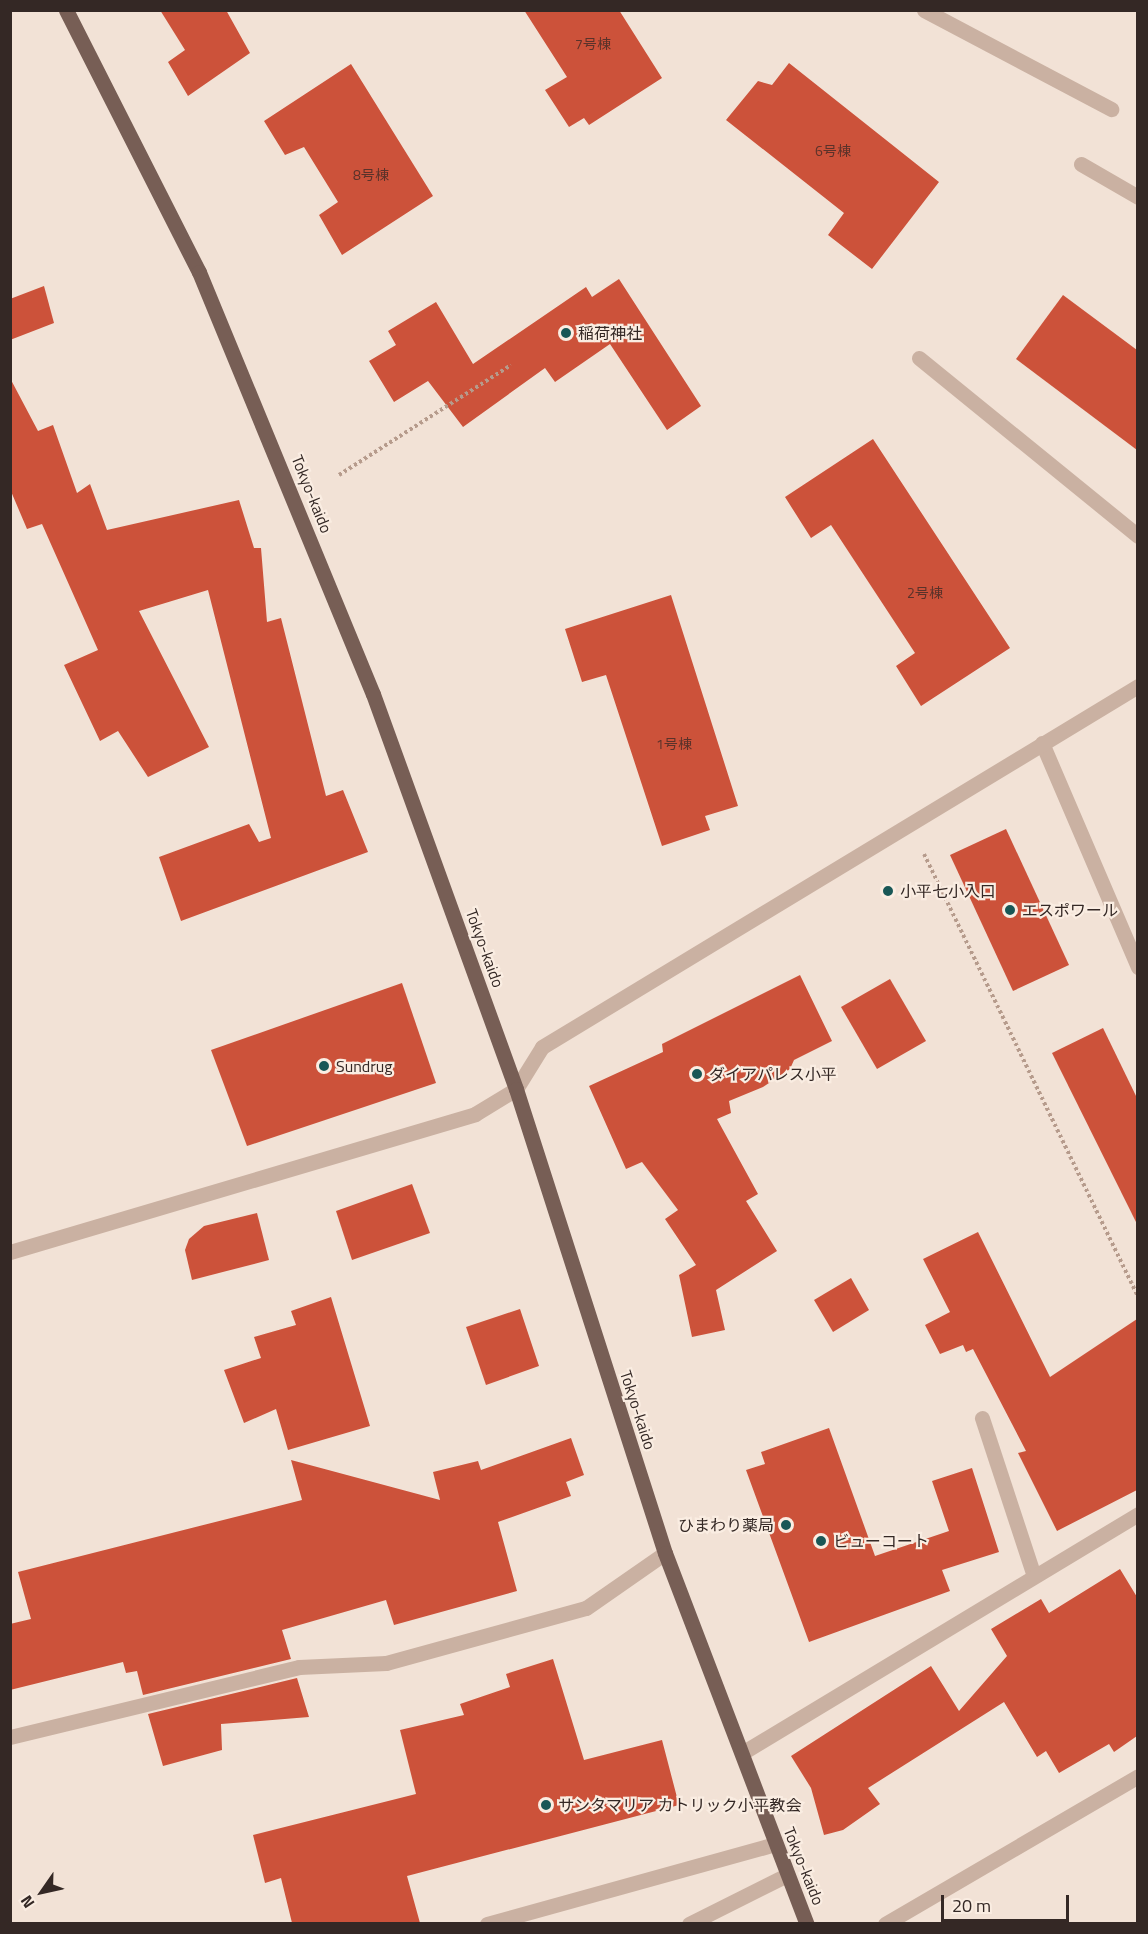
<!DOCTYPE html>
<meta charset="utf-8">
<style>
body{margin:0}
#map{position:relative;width:1148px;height:1934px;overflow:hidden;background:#f2e2d6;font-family:"Titillium Web","Noto Sans JP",sans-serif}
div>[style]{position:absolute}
.building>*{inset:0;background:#cc523a}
.path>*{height:4px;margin-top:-2px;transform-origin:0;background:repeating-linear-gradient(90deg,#b69b8c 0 3px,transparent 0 6px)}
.minor>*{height:15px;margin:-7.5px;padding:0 7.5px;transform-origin:7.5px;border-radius:7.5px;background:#cab1a2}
.major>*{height:15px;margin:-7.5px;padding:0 7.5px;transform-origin:7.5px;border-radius:7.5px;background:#775e55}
.dots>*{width:16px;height:16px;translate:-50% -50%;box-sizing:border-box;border:3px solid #faede2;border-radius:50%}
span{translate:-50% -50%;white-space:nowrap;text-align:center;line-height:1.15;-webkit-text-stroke:4.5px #faede2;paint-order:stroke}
.number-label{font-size:14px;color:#5a322a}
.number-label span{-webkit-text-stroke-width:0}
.poi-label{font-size:16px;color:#342825}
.left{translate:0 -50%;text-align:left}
.right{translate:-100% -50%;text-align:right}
.street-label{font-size:16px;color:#342825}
.frame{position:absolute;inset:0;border:12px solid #342825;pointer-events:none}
.north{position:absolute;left:12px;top:1862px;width:60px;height:60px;-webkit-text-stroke:4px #faede2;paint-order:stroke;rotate:236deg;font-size:16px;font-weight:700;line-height:24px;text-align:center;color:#342825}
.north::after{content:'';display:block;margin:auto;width:21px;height:27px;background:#342825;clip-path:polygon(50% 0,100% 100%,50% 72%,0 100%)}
.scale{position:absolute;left:941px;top:1895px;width:128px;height:27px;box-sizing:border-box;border:3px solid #342825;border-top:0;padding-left:8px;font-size:18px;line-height:21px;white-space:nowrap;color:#342825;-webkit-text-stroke:4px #faede2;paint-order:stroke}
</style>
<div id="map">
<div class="building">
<i style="clip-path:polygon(160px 10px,226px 10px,250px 53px,188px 96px,168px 62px,185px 50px)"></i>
<i style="clip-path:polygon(524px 10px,619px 10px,662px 78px,589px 125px,584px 118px,569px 127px,545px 90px,567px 77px)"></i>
<i style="clip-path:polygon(789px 63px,939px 182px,872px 269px,828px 235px,844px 213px,726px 120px,758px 81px,772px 85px)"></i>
<i style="clip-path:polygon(351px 64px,433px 196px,342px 255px,319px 215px,338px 202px,304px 147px,285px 155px,264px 121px)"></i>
<i style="clip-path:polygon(619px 279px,701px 406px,667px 430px,610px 344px,555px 382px,545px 368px,463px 427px,428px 381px,394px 402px,369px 361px,396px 345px,388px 331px,436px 302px,473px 364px,586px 287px,592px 297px)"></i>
<i style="clip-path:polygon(44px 286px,54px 323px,10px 340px,10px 299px)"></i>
<i style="clip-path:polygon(1063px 295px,1137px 350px,1137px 450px,1016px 359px)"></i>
<i style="clip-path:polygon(10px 378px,38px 431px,53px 425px,77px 493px,90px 484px,107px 530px,239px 500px,254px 548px,261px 548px,267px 622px,281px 618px,326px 796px,343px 790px,368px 852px,181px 921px,159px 857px,249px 824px,259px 842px,271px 838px,208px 590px,139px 611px,209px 747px,148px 777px,118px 731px,100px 741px,64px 665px,98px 650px,42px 524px,27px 529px,10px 489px)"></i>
<i style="clip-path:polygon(873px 439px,1010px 648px,921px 706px,896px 666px,915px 653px,831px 525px,811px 538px,785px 497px)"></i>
<i style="clip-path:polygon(671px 595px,738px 806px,705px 816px,710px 830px,662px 846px,606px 675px,582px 682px,565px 629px)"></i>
<i style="clip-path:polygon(1006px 829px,1069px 965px,1013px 991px,950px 855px)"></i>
<i style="clip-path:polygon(800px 975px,832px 1041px,794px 1060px,790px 1069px,763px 1087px,729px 1101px,731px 1113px,717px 1119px,758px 1194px,746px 1201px,777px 1251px,716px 1290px,725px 1330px,692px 1337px,679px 1275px,696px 1265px,665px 1219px,678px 1210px,642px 1162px,626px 1169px,589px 1086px,663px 1052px,662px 1044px)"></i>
<i style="clip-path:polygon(890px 979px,926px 1041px,877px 1069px,841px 1007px)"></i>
<i style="clip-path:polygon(402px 983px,436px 1083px,247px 1146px,211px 1050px)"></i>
<i style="clip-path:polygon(1103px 1028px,1137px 1098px,1137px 1224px,1052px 1053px)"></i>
<i style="clip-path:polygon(412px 1184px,430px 1233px,352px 1260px,336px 1211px)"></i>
<i style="clip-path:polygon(257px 1213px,269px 1260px,192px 1280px,185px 1250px,189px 1239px,204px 1226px)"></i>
<i style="clip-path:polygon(978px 1232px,1050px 1377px,1137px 1319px,1137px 1490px,1057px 1531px,1018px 1453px,1026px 1451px,973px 1349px,966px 1352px,963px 1345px,940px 1354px,925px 1325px,950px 1312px,923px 1259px)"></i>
<i style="clip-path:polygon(851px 1278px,869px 1310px,833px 1332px,814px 1300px)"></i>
<i style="clip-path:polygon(331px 1297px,370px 1426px,288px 1450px,276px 1409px,244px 1423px,224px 1370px,261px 1358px,254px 1337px,296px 1325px,291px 1311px)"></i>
<i style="clip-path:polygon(520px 1309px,539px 1366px,486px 1385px,466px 1327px)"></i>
<i style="clip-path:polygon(829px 1428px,875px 1556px,949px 1531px,932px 1481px,972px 1468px,999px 1552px,942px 1570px,950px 1591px,809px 1642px,746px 1470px,765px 1464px,761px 1452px)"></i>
<i style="clip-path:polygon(571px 1438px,584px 1475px,566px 1482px,571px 1496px,498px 1522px,517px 1591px,394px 1625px,386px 1600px,282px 1630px,291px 1659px,143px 1695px,137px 1671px,126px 1673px,123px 1662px,10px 1690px,10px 1624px,31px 1619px,18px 1572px,302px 1500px,291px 1460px,440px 1500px,433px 1472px,478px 1461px,481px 1470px)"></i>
<i style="clip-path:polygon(1120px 1569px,1137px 1597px,1137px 1736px,1114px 1752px,1109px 1744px,1059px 1773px,1046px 1751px,1037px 1757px,1004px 1702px,868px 1788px,880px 1804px,843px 1830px,824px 1835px,811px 1788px,791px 1756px,931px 1666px,959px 1711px,1007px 1656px,991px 1629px,1041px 1599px,1049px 1613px)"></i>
<i style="clip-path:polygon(553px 1659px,584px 1760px,662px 1740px,679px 1805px,407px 1876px,420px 1923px,292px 1923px,281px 1878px,265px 1883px,253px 1835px,416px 1794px,400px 1730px,464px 1715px,460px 1704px,510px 1687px,506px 1674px)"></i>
<i style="clip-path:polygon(297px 1678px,309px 1717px,221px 1724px,222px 1750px,163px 1766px,148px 1714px)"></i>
</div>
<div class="path">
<i style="left:339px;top:475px;width:204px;rotate:-32.6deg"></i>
<i style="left:924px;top:854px;width:492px;rotate:64.2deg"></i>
</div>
<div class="minor">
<i style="left:924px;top:10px;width:212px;rotate:27.9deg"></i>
<i style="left:1081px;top:164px;width:66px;rotate:30.1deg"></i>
<i style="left:919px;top:358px;width:282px;rotate:39.1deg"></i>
<i style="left:1042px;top:743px;width:244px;rotate:66.8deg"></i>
<i style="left:10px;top:1252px;width:485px;rotate:-16.5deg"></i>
<i style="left:475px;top:1114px;width:48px;rotate:-31.4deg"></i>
<i style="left:516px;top:1089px;width:49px;rotate:-58.2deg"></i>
<i style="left:542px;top:1047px;width:697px;rotate:-31.2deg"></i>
<i style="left:982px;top:1418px;width:166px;rotate:71.8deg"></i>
<i style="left:10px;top:1737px;width:297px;rotate:-13.6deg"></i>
<i style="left:299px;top:1667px;width:87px;rotate:-2.6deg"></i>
<i style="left:386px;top:1663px;width:207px;rotate:-15.4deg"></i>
<i style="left:586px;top:1608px;width:96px;rotate:-34.8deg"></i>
<i style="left:742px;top:1753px;width:463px;rotate:-31.1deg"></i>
<i style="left:487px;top:1924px;width:299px;rotate:-15.5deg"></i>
<i style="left:689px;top:1924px;width:110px;rotate:-26.6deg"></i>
<i style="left:885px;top:1924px;width:293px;rotate:-30.3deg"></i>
</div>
<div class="major">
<i style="left:66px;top:10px;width:294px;rotate:63.1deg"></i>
<i style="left:199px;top:272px;width:456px;rotate:67.6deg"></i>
<i style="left:373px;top:694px;width:420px;rotate:70.1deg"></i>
<i style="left:516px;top:1089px;width:487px;rotate:72.2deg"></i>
<i style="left:665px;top:1553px;width:397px;rotate:69.1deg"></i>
</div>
<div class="dots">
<i style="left:566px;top:333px;background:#195756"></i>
<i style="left:888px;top:891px;background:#195756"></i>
<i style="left:1010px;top:910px;background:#195756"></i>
<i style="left:324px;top:1066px;background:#195756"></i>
<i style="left:697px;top:1074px;background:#195756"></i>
<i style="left:786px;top:1525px;background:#195756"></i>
<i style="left:821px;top:1541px;background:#195756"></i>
<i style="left:546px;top:1805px;background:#195756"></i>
</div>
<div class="number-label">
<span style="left:593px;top:44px">7号棟</span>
<span style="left:833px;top:151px">6号棟</span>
<span style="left:371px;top:175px">8号棟</span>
<span style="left:925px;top:593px">2号棟</span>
<span style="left:674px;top:744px">1号棟</span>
</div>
<div class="poi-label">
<span class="left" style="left:578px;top:333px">稲荷神社</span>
<span class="left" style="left:900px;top:891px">小平七小入口</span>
<span class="left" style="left:1022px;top:910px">エスポワール</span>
<span class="left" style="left:336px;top:1066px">Sundrug</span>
<span class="left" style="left:709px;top:1074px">ダイアパレス小平</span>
<span class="right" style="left:774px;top:1525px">ひまわり薬局</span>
<span class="left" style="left:833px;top:1541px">ビューコート</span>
<span class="left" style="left:558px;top:1805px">サンタマリア カトリック小平教会</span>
</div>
<div class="street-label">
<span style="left:312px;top:494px;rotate:68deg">Tokyo-kaido</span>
<span style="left:485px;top:948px;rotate:70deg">Tokyo-kaido</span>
<span style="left:638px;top:1410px;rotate:72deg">Tokyo-kaido</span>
<span style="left:804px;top:1866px;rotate:68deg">Tokyo-kaido</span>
</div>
<div class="frame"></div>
<div class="north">N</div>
<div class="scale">20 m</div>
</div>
